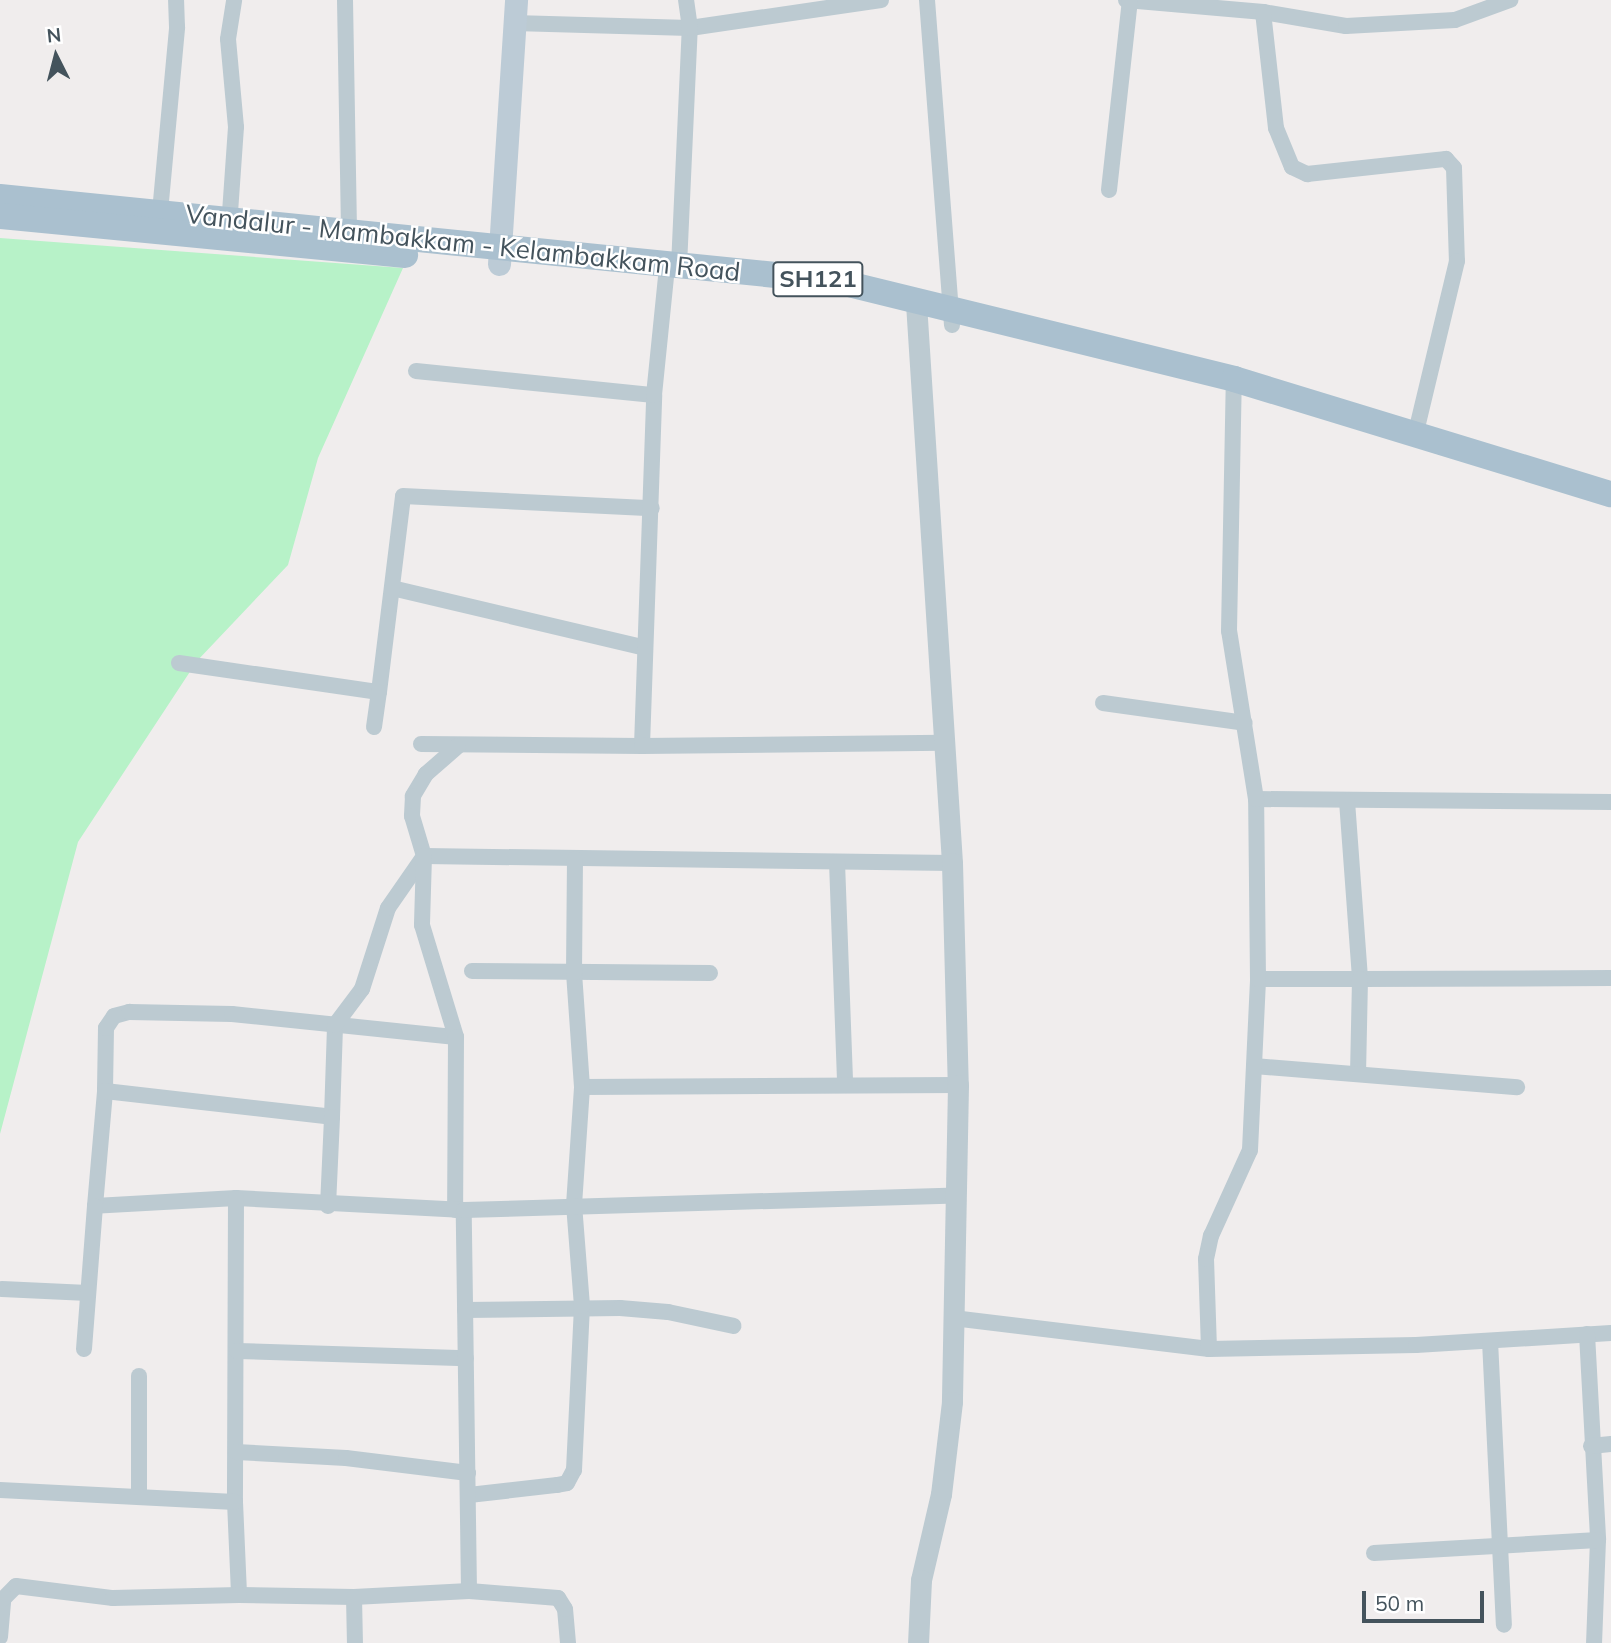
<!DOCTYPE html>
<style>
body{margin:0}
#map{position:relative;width:1611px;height:1643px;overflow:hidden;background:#f0eded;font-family:Mulish,sans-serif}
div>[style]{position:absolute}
.green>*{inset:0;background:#b7f2c8}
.minor>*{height:16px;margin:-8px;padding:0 8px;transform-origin:8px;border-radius:8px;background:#bccad1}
.tertiary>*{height:21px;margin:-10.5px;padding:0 10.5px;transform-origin:10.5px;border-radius:10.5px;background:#bccad1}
.secondary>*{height:23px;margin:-11.5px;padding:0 11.5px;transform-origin:11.5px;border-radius:11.5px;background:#bccbd6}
.primary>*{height:26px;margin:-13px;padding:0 13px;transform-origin:13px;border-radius:13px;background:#aac0cf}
span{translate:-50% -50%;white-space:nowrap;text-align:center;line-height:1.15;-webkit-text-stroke:5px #fff;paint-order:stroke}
.shield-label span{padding:2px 5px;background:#fff;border:2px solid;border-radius:5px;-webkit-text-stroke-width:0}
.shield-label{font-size:24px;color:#44535c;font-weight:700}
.street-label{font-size:26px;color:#44535c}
.north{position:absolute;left:21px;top:21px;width:70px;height:70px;-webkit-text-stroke:5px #fff;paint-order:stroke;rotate:354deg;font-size:19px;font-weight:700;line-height:28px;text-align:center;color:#44535c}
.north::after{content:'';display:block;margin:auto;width:24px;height:32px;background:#44535c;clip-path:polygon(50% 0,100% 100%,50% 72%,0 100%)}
.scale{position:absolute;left:1362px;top:1591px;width:122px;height:32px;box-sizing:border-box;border:4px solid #44535c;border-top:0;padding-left:9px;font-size:21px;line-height:24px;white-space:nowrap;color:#44535c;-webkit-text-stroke:5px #fff;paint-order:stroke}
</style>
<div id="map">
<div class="green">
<i style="clip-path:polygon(0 238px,403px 268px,318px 458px,288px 565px,197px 661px,78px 842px,0 1134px)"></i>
</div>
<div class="minor">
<i style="left:345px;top:0;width:230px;rotate:89deg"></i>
<i style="left:927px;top:0;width:326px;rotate:85.6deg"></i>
<i style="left:1126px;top:0;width:138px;rotate:5deg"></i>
<i style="left:1263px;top:12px;width:84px;rotate:9.6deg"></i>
<i style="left:1346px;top:26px;width:109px;rotate:-3.2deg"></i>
<i style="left:1455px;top:20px;width:59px;rotate:-20deg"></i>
<i style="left:1263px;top:12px;width:117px;rotate:83.6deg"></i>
<i style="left:1276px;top:128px;width:42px;rotate:67.7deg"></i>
<i style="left:1292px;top:167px;width:17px;rotate:25deg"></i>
<i style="left:1307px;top:174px;width:140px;rotate:-6.2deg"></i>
<i style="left:1446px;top:159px;width:12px;rotate:48deg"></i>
<i style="left:1454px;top:168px;width:93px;rotate:88.2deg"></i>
<i style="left:1457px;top:261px;width:180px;rotate:103.5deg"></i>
<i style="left:514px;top:23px;width:176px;rotate:1.6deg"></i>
<i style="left:690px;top:28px;width:193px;rotate:-8.3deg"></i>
<i style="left:1109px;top:190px;width:191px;rotate:-83.7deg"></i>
<i style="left:160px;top:212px;width:186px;rotate:-84.7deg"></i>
<i style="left:177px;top:27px;width:27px;rotate:-92deg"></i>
<i style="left:229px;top:227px;width:100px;rotate:-86deg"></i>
<i style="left:236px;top:127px;width:88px;rotate:-95.2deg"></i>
<i style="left:228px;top:39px;width:39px;rotate:-81deg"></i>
<i style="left:679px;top:266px;width:238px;rotate:-87.4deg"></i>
<i style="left:690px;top:28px;width:28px;rotate:-98deg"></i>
<i style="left:416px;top:371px;width:239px;rotate:5.8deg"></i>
<i style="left:392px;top:588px;width:257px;rotate:13.3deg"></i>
<i style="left:179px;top:663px;width:202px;rotate:8.3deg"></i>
<i style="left:379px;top:692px;width:197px;rotate:-83deg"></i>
<i style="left:403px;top:496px;width:249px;rotate:2.8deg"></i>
<i style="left:1103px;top:703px;width:143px;rotate:8deg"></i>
<i style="left:374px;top:727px;width:35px;rotate:-82deg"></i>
<i style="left:421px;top:744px;width:221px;rotate:0.5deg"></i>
<i style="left:642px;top:746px;width:351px;rotate:-88deg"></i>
<i style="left:654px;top:395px;width:120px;rotate:-84.2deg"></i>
<i style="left:458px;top:746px;width:43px;rotate:138.8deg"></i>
<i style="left:426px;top:774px;width:26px;rotate:121deg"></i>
<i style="left:413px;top:796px;width:20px;rotate:93deg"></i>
<i style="left:412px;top:816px;width:42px;rotate:73.3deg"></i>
<i style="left:424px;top:856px;width:528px;rotate:0.76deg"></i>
<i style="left:642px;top:746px;width:301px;rotate:-0.6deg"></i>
<i style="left:1256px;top:799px;width:355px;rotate:0.5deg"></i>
<i style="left:1347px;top:801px;width:178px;rotate:85.8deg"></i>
<i style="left:1360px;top:979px;width:251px;rotate:-0.2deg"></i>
<i style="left:837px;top:862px;width:223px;rotate:87.9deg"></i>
<i style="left:472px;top:971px;width:238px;rotate:0.5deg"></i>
<i style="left:1258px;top:979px;width:102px"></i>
<i style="left:1360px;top:979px;width:92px;rotate:91.2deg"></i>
<i style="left:1254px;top:1066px;width:264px;rotate:4.6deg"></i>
<i style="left:582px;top:1087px;width:376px;rotate:-0.3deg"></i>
<i style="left:105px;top:1091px;width:63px;rotate:-89.1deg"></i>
<i style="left:106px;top:1028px;width:14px;rotate:-56deg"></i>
<i style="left:114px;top:1016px;width:16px;rotate:-15deg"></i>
<i style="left:129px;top:1012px;width:103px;rotate:1.1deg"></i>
<i style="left:232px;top:1014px;width:225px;rotate:5.9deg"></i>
<i style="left:236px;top:1198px;width:141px;rotate:176.8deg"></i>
<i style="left:95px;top:1206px;width:115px;rotate:-85deg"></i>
<i style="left:105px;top:1091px;width:228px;rotate:6.5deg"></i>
<i style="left:332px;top:1117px;width:92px;rotate:-88.1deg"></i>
<i style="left:335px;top:1025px;width:45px;rotate:-53.1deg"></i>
<i style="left:362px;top:989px;width:85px;rotate:-72.2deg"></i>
<i style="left:388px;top:908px;width:63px;rotate:-55.3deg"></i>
<i style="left:424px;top:856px;width:69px;rotate:91.7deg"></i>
<i style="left:422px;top:925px;width:117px;rotate:73.1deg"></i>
<i style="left:456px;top:1037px;width:173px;rotate:90.3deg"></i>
<i style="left:328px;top:1206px;width:89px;rotate:-87.4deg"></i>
<i style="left:464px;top:1210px;width:228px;rotate:-177deg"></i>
<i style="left:236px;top:1198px;width:304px;rotate:90.2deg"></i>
<i style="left:235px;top:1502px;width:93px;rotate:87.5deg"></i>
<i style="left:239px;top:1595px;width:115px;rotate:1deg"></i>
<i style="left:354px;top:1597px;width:115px;rotate:-3deg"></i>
<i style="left:2px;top:1289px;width:86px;rotate:2.7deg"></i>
<i style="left:465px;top:1310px;width:155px;rotate:-0.7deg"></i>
<i style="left:620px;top:1308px;width:48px;rotate:4.8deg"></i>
<i style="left:668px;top:1312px;width:67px;rotate:12deg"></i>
<i style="left:953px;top:1318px;width:258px;rotate:6.9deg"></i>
<i style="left:1209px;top:1349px;width:207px;rotate:-1.1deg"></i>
<i style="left:1416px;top:1345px;width:195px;rotate:-3.5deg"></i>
<i style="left:1587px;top:1334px;width:206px;rotate:86.9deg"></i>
<i style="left:1598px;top:1540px;width:103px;rotate:92.2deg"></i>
<i style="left:1490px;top:1341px;width:284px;rotate:87.2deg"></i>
<i style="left:84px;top:1349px;width:143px;rotate:-85.6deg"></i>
<i style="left:1209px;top:1349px;width:90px;rotate:-91.9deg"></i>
<i style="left:1206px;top:1259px;width:24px;rotate:-78deg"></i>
<i style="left:1211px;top:1236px;width:94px;rotate:-65.6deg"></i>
<i style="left:1250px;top:1150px;width:171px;rotate:-87.3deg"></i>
<i style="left:1258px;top:979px;width:180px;rotate:-90.6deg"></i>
<i style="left:1256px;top:799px;width:170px;rotate:-99.1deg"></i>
<i style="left:1229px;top:631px;width:252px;rotate:-88.9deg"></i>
<i style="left:237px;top:1351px;width:229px;rotate:1.8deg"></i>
<i style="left:139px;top:1376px;width:121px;rotate:90deg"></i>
<i style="left:1591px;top:1446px;width:20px;rotate:-6deg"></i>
<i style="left:236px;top:1452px;width:110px;rotate:3.1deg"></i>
<i style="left:346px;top:1458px;width:123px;rotate:7deg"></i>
<i style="left:0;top:1490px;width:235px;rotate:2.9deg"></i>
<i style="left:469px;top:1495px;width:89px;rotate:-6.5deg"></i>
<i style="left:557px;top:1485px;width:10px;rotate:-11deg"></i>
<i style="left:567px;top:1483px;width:15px;rotate:-62deg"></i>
<i style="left:574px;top:1470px;width:164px;rotate:-87.2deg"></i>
<i style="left:582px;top:1306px;width:101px;rotate:-94.5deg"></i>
<i style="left:574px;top:1205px;width:118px;rotate:-86.1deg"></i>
<i style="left:582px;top:1087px;width:114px;rotate:-94deg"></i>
<i style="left:574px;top:973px;width:114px;rotate:-89.5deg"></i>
<i style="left:1374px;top:1553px;width:224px;rotate:-3.3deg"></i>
<i style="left:354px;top:1597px;width:46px;rotate:88.8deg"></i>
<i style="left:0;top:1637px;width:38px;rotate:-85deg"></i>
<i style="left:3px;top:1599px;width:18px;rotate:-45deg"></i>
<i style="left:16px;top:1586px;width:98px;rotate:7.1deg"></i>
<i style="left:113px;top:1598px;width:126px;rotate:-1.4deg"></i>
<i style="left:568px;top:1643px;width:34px;rotate:-95deg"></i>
<i style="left:565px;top:1609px;width:13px;rotate:-122deg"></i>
<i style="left:558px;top:1598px;width:89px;rotate:-175.5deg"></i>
<i style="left:469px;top:1591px;width:381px;rotate:-90.8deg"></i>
<i style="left:464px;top:1210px;width:492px;rotate:-1.7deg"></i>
</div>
<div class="tertiary">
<i style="left:916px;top:303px;width:561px;rotate:86.32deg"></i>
<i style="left:952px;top:863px;width:222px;rotate:88.5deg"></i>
<i style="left:958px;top:1085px;width:317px;rotate:91.1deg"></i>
<i style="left:952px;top:1402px;width:93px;rotate:96.8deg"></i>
<i style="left:941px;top:1494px;width:88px;rotate:103.1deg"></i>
<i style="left:921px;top:1580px;width:63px;rotate:92.7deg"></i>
</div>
<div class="secondary">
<i style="left:499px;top:264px;width:265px;rotate:-86.3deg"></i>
</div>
<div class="primary">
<i style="left:0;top:197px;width:840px;rotate:5.74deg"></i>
<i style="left:836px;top:281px;width:410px;rotate:13.8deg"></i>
<i style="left:1234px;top:379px;width:394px;rotate:17deg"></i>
<i style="left:0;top:216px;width:407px;rotate:5.5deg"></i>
</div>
<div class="shield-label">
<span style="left:818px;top:279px">SH121</span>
</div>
<div class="street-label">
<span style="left:463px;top:243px;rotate:6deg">Vandalur - Mambakkam - Kelambakkam Road</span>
</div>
<div class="north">N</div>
<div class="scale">50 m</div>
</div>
